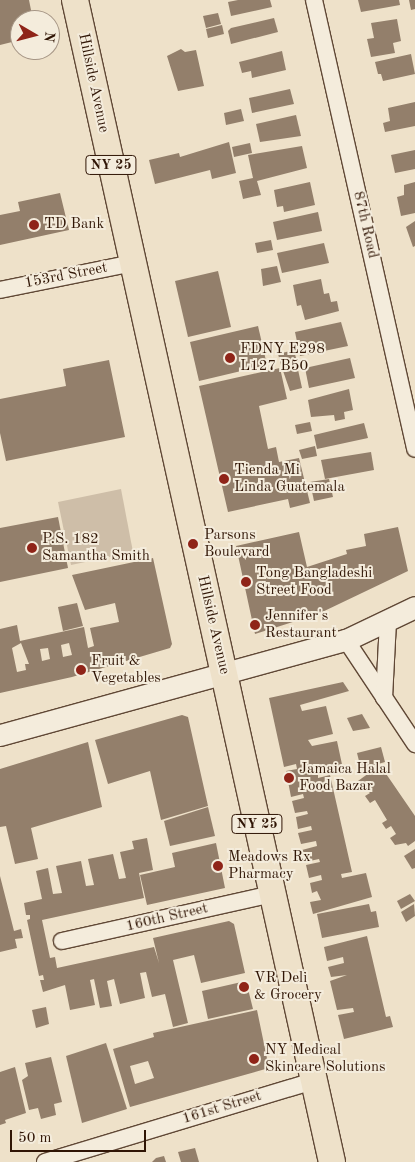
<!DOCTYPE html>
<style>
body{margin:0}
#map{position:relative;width:415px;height:1162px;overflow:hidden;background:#eee1c9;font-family:"Old Standard TT",serif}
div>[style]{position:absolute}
.green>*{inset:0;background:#cebea8}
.building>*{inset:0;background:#937f6b}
.roads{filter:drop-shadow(1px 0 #604836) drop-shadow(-1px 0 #604836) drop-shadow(0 1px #604836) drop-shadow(0 -1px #604836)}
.minor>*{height:16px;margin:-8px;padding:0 8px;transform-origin:8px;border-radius:8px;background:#f4ecdc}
.tertiary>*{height:21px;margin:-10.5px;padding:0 10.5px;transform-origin:10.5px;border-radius:10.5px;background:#f4ecdc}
.primary>*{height:26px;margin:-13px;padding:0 13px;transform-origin:13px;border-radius:13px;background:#eee1c9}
.dots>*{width:14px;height:14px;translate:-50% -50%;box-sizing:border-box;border:2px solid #f4ecdc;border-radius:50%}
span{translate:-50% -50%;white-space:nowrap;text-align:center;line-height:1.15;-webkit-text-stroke:4px #f4ecdc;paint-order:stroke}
.shield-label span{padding:1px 4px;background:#f4ecdc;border:1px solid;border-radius:4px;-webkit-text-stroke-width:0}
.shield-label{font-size:14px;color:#301505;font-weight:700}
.street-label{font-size:15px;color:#301505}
.poi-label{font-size:15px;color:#301505}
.left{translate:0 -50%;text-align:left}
.north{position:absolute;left:10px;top:10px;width:50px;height:50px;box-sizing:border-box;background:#f4ecdc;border:1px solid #a69686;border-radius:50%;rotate:98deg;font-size:14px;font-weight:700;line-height:20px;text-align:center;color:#301505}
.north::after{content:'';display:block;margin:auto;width:18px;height:22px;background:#8f2418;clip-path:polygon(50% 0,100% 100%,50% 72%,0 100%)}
.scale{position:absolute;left:10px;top:1130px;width:136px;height:22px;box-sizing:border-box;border:2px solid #301505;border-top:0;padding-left:6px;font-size:15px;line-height:18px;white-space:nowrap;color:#301505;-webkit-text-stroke:4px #f4ecdc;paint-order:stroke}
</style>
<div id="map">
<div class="green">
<i style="clip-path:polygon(121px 489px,133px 552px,71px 565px,58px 502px)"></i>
</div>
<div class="building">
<i style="clip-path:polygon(0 0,29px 0,33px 20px,20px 20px,20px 40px,0 45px)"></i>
<i style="clip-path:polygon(238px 0,270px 0,272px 7px,231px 16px,228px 2px)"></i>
<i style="clip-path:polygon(358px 0,399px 0,400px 5px,361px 12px)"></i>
<i style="clip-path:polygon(409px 0,415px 0,415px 9px,411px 10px)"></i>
<i style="clip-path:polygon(218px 13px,221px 24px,206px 28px,203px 16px)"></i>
<i style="clip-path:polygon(274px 18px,278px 32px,231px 44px,228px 31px,231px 28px)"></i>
<i style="clip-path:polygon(397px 19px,401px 41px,393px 43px,395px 53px,371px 57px,367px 39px,374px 38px,371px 23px)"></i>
<i style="clip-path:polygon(222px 25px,224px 34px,208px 38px,206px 29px)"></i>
<i style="clip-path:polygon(181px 49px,185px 52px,196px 50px,204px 86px,178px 91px,167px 56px)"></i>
<i style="clip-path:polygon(282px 51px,286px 70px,252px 78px,251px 71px,242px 73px,239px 62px)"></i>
<i style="clip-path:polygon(411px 54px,415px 74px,383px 81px,381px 74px,378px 74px,375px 62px)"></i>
<i style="clip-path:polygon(290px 89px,294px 104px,252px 113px,249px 98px)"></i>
<i style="clip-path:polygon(415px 102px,415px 126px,385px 132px,383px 123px,390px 121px,388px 108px)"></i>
<i style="clip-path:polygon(241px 109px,244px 121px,226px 125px,224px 113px)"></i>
<i style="clip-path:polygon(296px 115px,301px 136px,260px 142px,256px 124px)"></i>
<i style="clip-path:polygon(229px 142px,236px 173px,212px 179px,210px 170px,155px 184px,149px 160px,179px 153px,180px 157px)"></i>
<i style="clip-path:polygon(250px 143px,252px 153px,234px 157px,232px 147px)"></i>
<i style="clip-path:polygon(302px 146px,307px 168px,257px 181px,261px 195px,243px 199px,239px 181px,253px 178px,248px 155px)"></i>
<i style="clip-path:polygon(415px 150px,415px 169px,395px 173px,391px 155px)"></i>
<i style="clip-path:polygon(310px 182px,315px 205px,284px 212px,283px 206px,277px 207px,274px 190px)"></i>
<i style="clip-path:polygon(415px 182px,415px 213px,401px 216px,397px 197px,404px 195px,404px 185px)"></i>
<i style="clip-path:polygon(60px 193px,69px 230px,0 245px,0 215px,20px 211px,18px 202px)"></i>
<i style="clip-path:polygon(318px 212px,322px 231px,277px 240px,273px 222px)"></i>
<i style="clip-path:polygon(415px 221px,415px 246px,413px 247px,406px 227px)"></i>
<i style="clip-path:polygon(271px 240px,273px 250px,257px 253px,255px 243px)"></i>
<i style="clip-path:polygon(324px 243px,329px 263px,282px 273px,277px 253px)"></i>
<i style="clip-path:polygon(277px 266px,281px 282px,263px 286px,261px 269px)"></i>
<i style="clip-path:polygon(218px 271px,231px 327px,188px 337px,175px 281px)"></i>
<i style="clip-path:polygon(321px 279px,324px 294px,329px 293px,331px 302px,337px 301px,339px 311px,305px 320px,301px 305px,297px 306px,293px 285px)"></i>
<i style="clip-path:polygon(341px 322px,348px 346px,300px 356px,295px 332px)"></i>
<i style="clip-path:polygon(258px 326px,267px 365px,199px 381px,190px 342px)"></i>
<i style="clip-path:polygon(294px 350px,297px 362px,281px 365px,278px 354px)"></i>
<i style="clip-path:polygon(350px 358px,355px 378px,309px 388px,305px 368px)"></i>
<i style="clip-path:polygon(109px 360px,125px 437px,6px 461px,0 433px,0 399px,66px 386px,63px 369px)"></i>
<i style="clip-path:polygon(297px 365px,302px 388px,290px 391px,282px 368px)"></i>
<i style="clip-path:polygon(280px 368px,287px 399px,259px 406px,268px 449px,276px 447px,279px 462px,299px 458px,310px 503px,290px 508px,288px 499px,228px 512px,199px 386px)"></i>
<i style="clip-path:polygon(349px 389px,353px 410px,344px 412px,345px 419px,335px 421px,334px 415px,311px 417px,308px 400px)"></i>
<i style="clip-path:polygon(310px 422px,312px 431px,297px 434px,295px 425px)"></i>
<i style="clip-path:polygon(364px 423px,368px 438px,317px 449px,314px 435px)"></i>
<i style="clip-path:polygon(315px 446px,317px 456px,302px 459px,299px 450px)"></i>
<i style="clip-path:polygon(371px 452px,374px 470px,325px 479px,321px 460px)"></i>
<i style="clip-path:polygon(329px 479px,333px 497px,314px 501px,310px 482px)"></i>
<i style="clip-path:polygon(58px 517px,68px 568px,0 582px,0 528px)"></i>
<i style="clip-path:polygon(398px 527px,408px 571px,318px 614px,255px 634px,236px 546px,299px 532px,307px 567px,347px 554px,346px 550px,366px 546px,364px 534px)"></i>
<i style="clip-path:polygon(evenodd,153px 558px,172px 644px,170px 648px,72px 677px,0 693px,0 629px,17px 625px,20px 641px,84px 627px,88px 648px,94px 646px,90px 628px,119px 622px,115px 603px,85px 610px,72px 575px,153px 558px,21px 643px,29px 664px,25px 664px,26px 670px,17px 672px,12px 648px,21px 643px,153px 558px,69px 643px,72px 655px,63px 657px,61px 645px,69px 643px,153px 558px,48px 648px,50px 659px,42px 661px,40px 649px,48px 648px)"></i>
<i style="clip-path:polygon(77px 603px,83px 626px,63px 631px,58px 607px)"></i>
<i style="clip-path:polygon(343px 682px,349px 691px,300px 705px,302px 711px,326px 706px,333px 734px,308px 740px,312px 746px,337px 741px,343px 769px,318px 775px,318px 778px,330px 775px,352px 872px,341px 874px,342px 878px,366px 873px,372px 897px,313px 914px,310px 902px,321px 900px,317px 891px,312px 893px,310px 883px,322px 880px,321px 875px,309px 878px,306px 865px,320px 862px,319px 859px,305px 862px,302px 850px,317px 846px,316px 841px,301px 844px,298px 833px,312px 830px,311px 826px,298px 829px,296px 817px,308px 814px,307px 811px,295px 813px,292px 801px,304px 798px,303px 794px,291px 797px,286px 771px,297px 769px,296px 764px,284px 767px,269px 698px)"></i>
<i style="clip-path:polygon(362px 714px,370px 728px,353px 731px,347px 718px)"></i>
<i style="clip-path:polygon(182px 715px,188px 717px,208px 806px,161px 820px,150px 771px,108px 784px,95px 740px)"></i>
<i style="clip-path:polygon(88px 742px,102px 807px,31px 828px,38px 859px,15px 864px,6px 826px,0 827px,0 769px)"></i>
<i style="clip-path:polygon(381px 747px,385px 762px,361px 769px,357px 753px)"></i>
<i style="clip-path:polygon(380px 765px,415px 816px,415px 841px,408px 846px,406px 843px,395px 845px,390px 838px,396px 834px,391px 826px,386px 829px,382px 823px,387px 820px,375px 800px,370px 803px,365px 796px,370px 793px,358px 781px)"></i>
<i style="clip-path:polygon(208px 807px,215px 836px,170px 846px,164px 821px)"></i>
<i style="clip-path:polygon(147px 838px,153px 870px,139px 873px,144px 898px,42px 920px,50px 958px,55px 957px,57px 968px,154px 947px,159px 963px,153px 938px,229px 921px,234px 924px,245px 973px,201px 983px,194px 955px,173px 960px,188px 1023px,173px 1027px,165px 994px,152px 997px,146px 972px,140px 973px,145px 998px,120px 1004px,114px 979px,107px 981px,112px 1006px,100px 1008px,94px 979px,90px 980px,95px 1005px,70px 1010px,65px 985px,43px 992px,40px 980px,44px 980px,43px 975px,39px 976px,27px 920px,30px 919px,30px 915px,26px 915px,24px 903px,42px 899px,36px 871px,48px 868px,53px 894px,62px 893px,56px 866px,81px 861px,86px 886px,94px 885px,88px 859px,113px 854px,119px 879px,126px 878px,120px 852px,134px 849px,132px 841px)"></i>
<i style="clip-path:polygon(216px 843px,225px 888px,147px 905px,140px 875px,175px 867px,172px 853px)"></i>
<i style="clip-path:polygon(415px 849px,415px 868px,412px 869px,404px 856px)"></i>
<i style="clip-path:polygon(0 876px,14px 931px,21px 929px,23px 938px,15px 939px,17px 948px,0 952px)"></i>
<i style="clip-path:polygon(410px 894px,415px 901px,401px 909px,397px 901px)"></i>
<i style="clip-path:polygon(369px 904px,371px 912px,376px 911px,379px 927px,322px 938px,317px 914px)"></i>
<i style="clip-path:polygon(414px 904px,415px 916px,406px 922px,401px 912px)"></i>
<i style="clip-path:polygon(367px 936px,386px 1017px,390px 1016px,393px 1027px,344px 1039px,338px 1015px,354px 1012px,353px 1008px,337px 1010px,330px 981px,347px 975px,331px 977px,328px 967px,344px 963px,343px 957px,327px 961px,324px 947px)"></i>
<i style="clip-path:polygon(246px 981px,253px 1009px,208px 1019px,202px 991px)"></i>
<i style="clip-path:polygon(46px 1007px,49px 1024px,36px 1028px,32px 1010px)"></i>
<i style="clip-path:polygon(evenodd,257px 1010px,269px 1068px,130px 1107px,113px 1049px,154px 1037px,153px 1033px,257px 1010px,148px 1061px,154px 1078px,135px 1084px,130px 1066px,148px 1061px)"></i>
<i style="clip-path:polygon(106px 1043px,127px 1109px,82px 1123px,66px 1056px)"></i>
<i style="clip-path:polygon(51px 1057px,62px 1102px,54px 1104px,56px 1115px,41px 1119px,38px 1108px,29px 1110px,22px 1080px,28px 1076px,25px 1063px)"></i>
<i style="clip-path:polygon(15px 1067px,26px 1113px,5px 1120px,6px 1123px,0 1125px,0 1072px)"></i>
<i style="clip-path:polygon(195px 1148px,199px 1162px,181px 1162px,178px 1152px)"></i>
<i style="clip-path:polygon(164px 1156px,166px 1162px,152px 1162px,156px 1158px)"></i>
</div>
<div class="roads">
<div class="minor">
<i style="left:314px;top:0;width:460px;rotate:77.3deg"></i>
<i style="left:0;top:290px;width:136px;rotate:-11.5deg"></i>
<i style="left:346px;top:640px;width:125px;rotate:56.4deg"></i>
<i style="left:384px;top:698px;width:77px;rotate:-87deg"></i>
<i style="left:62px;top:941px;width:216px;rotate:-12.6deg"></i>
<i style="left:45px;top:1162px;width:281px;rotate:-16.8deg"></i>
</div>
<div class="tertiary">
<i style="left:0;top:735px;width:359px;rotate:-15.4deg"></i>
<i style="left:346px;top:640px;width:76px;rotate:-25.6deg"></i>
</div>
<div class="primary">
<i style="left:75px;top:0;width:1190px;rotate:77.53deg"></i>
</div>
</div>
<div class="dots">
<i style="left:34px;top:225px;background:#8f2418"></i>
<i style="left:230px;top:358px;background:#8f2418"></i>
<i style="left:224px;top:479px;background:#8f2418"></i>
<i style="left:193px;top:544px;background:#8f2418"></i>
<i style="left:32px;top:548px;background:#8f2418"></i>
<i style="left:246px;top:582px;background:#8f2418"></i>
<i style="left:255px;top:625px;background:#8f2418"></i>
<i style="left:81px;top:670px;background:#8f2418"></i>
<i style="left:289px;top:778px;background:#8f2418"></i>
<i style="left:218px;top:866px;background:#8f2418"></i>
<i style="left:244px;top:987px;background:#8f2418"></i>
<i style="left:254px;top:1059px;background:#8f2418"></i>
</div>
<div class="shield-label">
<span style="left:111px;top:165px">NY 25</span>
<span style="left:257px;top:824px">NY 25</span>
</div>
<div class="street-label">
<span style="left:93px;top:83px;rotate:78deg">Hillside Avenue</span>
<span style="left:365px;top:225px;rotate:77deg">87th Road</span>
<span style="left:66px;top:276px;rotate:-11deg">153rd Street</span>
<span style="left:213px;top:625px;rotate:77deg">Hillside Avenue</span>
<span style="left:167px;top:918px;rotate:-13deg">160th Street</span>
<span style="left:222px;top:1108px;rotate:-17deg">161st Street</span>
</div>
<div class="poi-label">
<span class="left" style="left:44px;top:225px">TD Bank</span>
<span class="left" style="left:240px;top:358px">FDNY E298<br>L127 B50</span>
<span class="left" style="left:234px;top:479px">Tienda Mi<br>Linda Guatemala</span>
<span class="left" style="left:204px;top:544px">Parsons<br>Boulevard</span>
<span class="left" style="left:42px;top:548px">P.S. 182<br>Samantha Smith</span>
<span class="left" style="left:256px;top:582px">Tong Bangladeshi<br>Street Food</span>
<span class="left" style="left:265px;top:625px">Jennifer's<br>Restaurant</span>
<span class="left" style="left:91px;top:670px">Fruit &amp;<br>Vegetables</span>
<span class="left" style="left:299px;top:778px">Jamaica Halal<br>Food Bazar</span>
<span class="left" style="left:228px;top:866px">Meadows Rx<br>Pharmacy</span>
<span class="left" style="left:254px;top:987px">VR Deli<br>&amp; Grocery</span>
<span class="left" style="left:265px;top:1059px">NY Medical<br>Skincare Solutions</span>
</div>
<div class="north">N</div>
<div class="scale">50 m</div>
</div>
